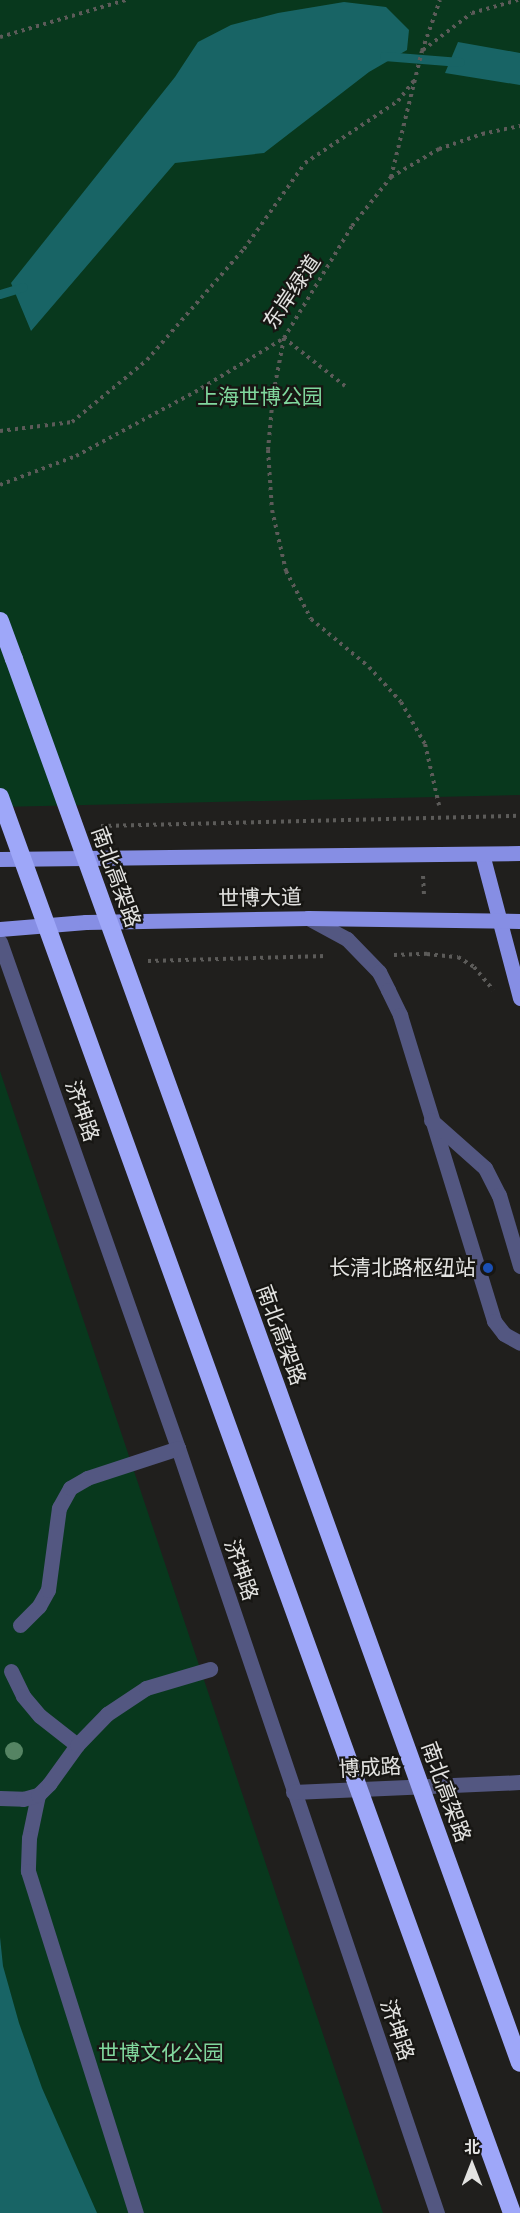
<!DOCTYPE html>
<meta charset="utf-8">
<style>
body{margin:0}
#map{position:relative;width:520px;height:2213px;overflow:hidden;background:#201f1d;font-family:"PT Sans","Noto Sans SC",sans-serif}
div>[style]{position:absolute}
.green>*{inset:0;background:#08381d}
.water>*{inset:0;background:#186465}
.stream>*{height:9px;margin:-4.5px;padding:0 4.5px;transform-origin:4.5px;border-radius:4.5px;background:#186465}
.path>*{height:4px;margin-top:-2px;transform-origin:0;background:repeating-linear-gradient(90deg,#5c5b59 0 3px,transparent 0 7.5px)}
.minor>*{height:15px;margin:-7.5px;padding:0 7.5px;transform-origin:7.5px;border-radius:7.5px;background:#535781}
.major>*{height:15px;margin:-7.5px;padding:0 7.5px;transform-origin:7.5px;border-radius:7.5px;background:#868ee4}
.highway>*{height:18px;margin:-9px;padding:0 9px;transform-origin:9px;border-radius:9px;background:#9ea7f9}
.highway-bridge>*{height:18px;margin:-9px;padding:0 9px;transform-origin:9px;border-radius:9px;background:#9ea7f9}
.trees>*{width:18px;height:18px;margin:-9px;border-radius:50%;background:#558463}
.dots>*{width:16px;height:16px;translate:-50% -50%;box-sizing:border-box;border:3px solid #171613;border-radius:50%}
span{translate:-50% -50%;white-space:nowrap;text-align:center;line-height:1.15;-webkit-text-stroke:4.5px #171613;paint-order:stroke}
.street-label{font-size:21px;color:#e3e3e1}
.park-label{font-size:21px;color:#80d79d}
.poi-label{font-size:21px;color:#e3e3e1}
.right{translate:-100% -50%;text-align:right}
.north{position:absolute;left:442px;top:2135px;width:60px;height:60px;-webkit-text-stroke:4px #171613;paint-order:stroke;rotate:0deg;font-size:16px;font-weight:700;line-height:24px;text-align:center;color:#e3e3e1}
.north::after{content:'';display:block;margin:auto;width:21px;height:27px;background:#e3e3e1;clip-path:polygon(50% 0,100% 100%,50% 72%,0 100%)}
</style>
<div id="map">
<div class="green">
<i style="clip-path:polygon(0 0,520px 0,520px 795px,0 807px)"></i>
<i style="clip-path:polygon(0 1071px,201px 1671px,383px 2213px,0 2213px)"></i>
</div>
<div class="water">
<i style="clip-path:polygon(344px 2px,386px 7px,409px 30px,407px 50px,369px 72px,264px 153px,175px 163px,31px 331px,11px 283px,175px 77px,198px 42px,231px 25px,278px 13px)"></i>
<i style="clip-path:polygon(458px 42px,520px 53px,520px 85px,445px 73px)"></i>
<i style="clip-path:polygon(0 1937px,3px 1966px,19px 2023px,42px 2088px,97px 2213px,0 2213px)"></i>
</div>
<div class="stream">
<i style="left:384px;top:56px;width:76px;rotate:4.5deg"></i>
<i style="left:0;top:294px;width:24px;rotate:-17deg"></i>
</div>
<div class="path">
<i style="left:0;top:37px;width:131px;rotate:-16.4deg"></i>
<i style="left:423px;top:50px;width:61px;rotate:-37.1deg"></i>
<i style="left:472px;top:13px;width:48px;rotate:-15.8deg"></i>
<i style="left:391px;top:177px;width:130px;rotate:-76.2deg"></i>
<i style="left:422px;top:51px;width:54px;rotate:-70.6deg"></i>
<i style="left:345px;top:386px;width:78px;rotate:-141.8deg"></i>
<i style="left:284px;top:338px;width:58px;rotate:100.9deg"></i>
<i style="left:273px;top:395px;width:55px;rotate:95.2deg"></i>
<i style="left:268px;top:450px;width:60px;rotate:86.2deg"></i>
<i style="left:272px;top:510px;width:63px;rotate:77.1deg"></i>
<i style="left:286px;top:571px;width:54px;rotate:62.5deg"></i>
<i style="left:311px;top:619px;width:75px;rotate:39.6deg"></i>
<i style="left:369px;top:667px;width:47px;rotate:47.6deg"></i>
<i style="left:401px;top:702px;width:48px;rotate:60.3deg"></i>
<i style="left:425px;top:744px;width:63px;rotate:77.1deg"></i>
<i style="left:0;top:431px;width:73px;rotate:-7.1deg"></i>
<i style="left:72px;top:422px;width:97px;rotate:-39.6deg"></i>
<i style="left:147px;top:360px;width:147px;rotate:-48.9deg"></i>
<i style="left:244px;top:249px;width:105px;rotate:-54.7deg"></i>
<i style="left:305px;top:163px;width:112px;rotate:-33.7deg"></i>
<i style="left:398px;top:101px;width:28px;rotate:-52deg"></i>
<i style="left:0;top:485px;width:81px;rotate:-20.9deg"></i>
<i style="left:76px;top:456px;width:135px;rotate:-28.3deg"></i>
<i style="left:195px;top:392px;width:104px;rotate:-31.2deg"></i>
<i style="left:284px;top:338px;width:131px;rotate:-58.7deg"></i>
<i style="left:352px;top:226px;width:63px;rotate:-51.5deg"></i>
<i style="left:391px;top:177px;width:56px;rotate:-30.3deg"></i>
<i style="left:439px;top:149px;width:46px;rotate:-19.2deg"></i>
<i style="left:482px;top:134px;width:39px;rotate:-12deg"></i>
<i style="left:101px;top:826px;width:419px;rotate:-1.4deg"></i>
<i style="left:423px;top:876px;width:20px;rotate:87deg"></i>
<i style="left:394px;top:955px;width:33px;rotate:-2deg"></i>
<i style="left:427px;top:954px;width:31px;rotate:6deg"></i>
<i style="left:458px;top:957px;width:19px;rotate:32deg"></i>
<i style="left:474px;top:967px;width:30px;rotate:50deg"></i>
<i style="left:148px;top:961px;width:178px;rotate:-1.6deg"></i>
</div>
<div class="minor">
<i style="left:308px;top:918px;width:44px;rotate:28.3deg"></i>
<i style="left:347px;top:939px;width:46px;rotate:45.9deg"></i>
<i style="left:379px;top:972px;width:20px;rotate:63deg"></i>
<i style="left:388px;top:990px;width:28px;rotate:64deg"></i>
<i style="left:400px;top:1015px;width:320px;rotate:72.9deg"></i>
<i style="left:494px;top:1321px;width:16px;rotate:52deg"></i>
<i style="left:504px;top:1334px;width:18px;rotate:29deg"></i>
<i style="left:0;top:942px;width:536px;rotate:70.62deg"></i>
<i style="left:178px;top:1448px;width:808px;rotate:71.3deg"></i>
<i style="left:431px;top:1120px;width:72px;rotate:41.6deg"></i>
<i style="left:485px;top:1168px;width:30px;rotate:63deg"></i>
<i style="left:499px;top:1195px;width:74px;rotate:73.5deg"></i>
<i style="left:20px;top:1625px;width:27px;rotate:-45deg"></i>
<i style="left:39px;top:1606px;width:18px;rotate:-61deg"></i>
<i style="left:48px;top:1590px;width:83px;rotate:-82.4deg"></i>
<i style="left:59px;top:1508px;width:23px;rotate:-61deg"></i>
<i style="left:70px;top:1488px;width:20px;rotate:-30deg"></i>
<i style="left:87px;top:1478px;width:96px;rotate:-18.2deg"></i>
<i style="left:11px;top:1671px;width:28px;rotate:64deg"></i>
<i style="left:23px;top:1696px;width:26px;rotate:50deg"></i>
<i style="left:40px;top:1716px;width:47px;rotate:38.1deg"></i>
<i style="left:293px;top:1792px;width:227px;rotate:-2.5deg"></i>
<i style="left:38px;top:1795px;width:44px;rotate:101.8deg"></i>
<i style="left:29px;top:1838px;width:33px;rotate:92deg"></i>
<i style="left:28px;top:1871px;width:359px;rotate:72.5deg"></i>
<i style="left:0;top:1798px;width:23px;rotate:2deg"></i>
<i style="left:23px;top:1799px;width:16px;rotate:-15deg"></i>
<i style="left:38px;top:1795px;width:16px;rotate:-45deg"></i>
<i style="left:49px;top:1784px;width:48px;rotate:-54.3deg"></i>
<i style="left:77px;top:1745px;width:43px;rotate:-45.9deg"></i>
<i style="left:107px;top:1714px;width:47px;rotate:-33.7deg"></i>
<i style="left:146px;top:1688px;width:67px;rotate:-16.5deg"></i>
</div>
<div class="major">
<i style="left:482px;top:854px;width:149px;rotate:75.2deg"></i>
<i style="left:0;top:859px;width:520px;rotate:-0.66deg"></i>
<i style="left:0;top:929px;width:86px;rotate:-4.7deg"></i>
<i style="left:86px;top:922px;width:222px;rotate:-1deg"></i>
<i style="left:308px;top:918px;width:212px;rotate:0.8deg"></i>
</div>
<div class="highway">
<i style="left:0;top:621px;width:40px;rotate:69.8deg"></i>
</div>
<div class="highway-bridge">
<i style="left:14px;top:659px;width:1492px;rotate:70.18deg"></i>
<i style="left:0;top:797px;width:1506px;rotate:70.12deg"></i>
</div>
<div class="trees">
<i style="left:14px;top:1751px"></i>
</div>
<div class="dots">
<i style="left:488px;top:1268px;background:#1a4fb4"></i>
</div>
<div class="street-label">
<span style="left:292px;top:292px;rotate:-56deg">东岸绿道</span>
<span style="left:116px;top:877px;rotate:70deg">南北高架路</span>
<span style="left:260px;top:898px;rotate:-1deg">世博大道</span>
<span style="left:82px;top:1111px;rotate:71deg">济坤路</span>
<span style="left:281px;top:1335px;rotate:70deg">南北高架路</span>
<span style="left:241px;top:1570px;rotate:71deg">济坤路</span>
<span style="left:370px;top:1768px;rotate:-3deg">博成路</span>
<span style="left:446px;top:1792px;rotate:70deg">南北高架路</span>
<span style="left:397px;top:2030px;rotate:71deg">济坤路</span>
</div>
<div class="park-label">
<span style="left:260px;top:397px">上海世博公园</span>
<span style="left:161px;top:2053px">世博文化公园</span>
</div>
<div class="poi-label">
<span class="right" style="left:476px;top:1268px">长清北路枢纽站</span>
</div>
<div class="north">北</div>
</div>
